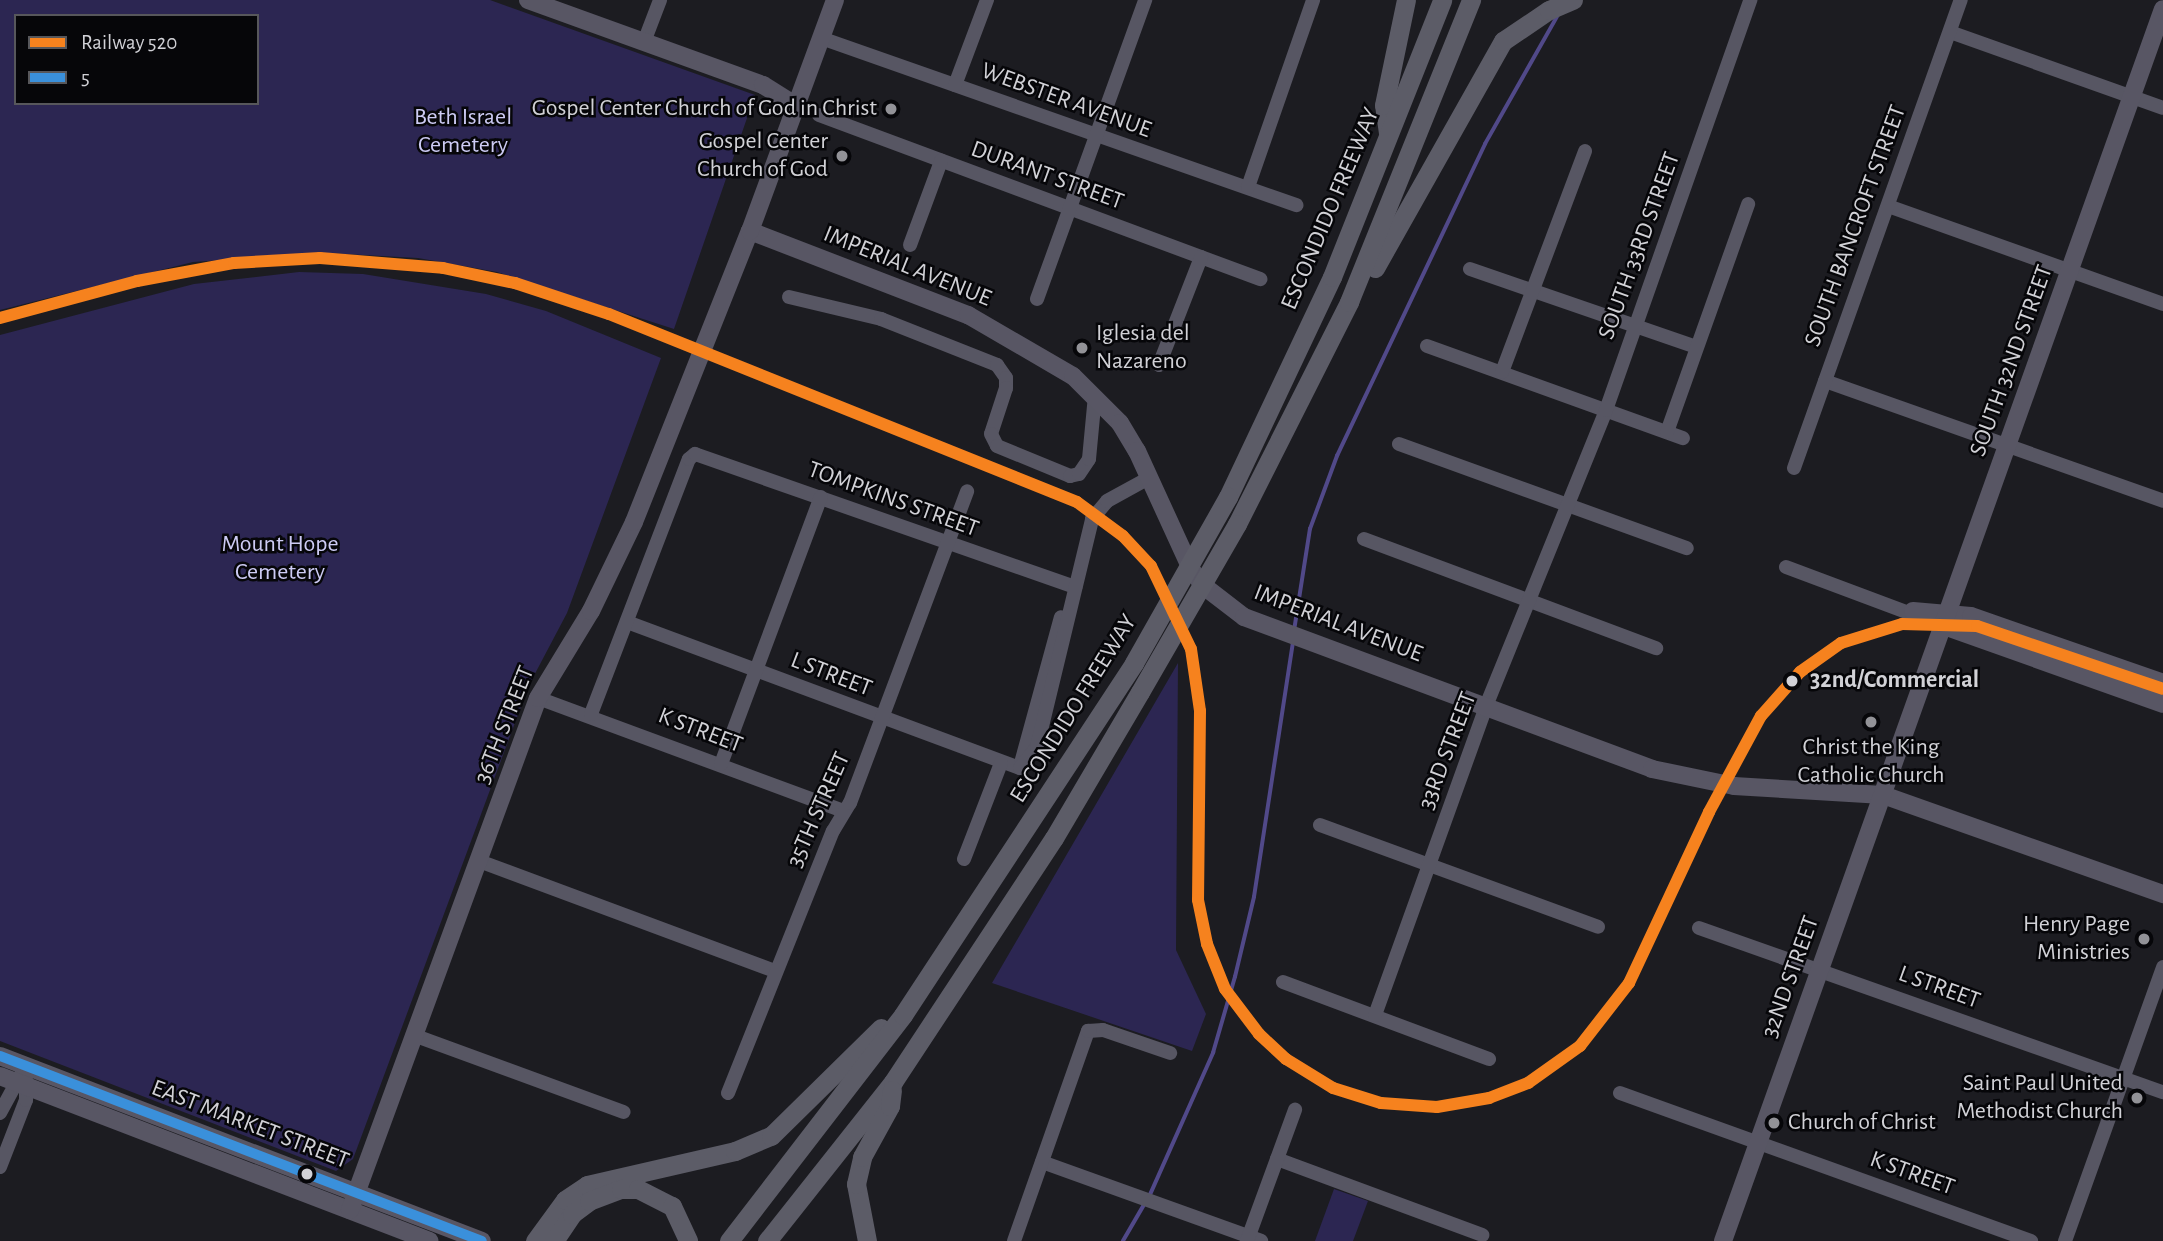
<!DOCTYPE html>
<style>
body{margin:0}
#map{position:relative;width:2163px;height:1241px;overflow:hidden;background:#1c1c21;font-family:"Alegreya Sans",sans-serif}
div>[style]{position:absolute}
.green>*{inset:0;background:#2c2652}
.stream>*{height:3.5px;margin:-1.75px;padding:0 1.75px;transform-origin:1.75px;border-radius:1.75px;background:#514989}
.minor>*{height:14px;margin:-7px;padding:0 7px;transform-origin:7px;border-radius:7px;background:#575663}
.major>*{height:18px;margin:-9px;padding:0 9px;transform-origin:9px;border-radius:9px;background:#585664}
.highway>*{height:19px;margin:-9.5px;padding:0 9.5px;transform-origin:9.5px;border-radius:9.5px;background:#5c5c67}
.highway-bridge>*{height:19px;margin:-9.5px;padding:0 9.5px;transform-origin:9.5px;border-radius:9.5px;background:#5c5c67}
.bus-1>*{height:10px;margin:-5px;padding:0 5px;transform-origin:5px;border-radius:5px;background:#3a90db}
.rail-1>*{height:12px;margin:-6px;padding:0 6px;transform-origin:6px;border-radius:6px;background:#f6821e}
.dots>*{width:19px;height:19px;translate:-50% -50%;box-sizing:border-box;border:4px solid #060609;border-radius:50%}
span{translate:-50% -50%;white-space:nowrap;text-align:center;line-height:1.15;-webkit-text-stroke:5px #060609;paint-order:stroke}
.street-label{font-size:24px;color:#d1d1d6}
.poi-label{font-size:24px;color:#d1d1d6}
.right{translate:-100% -50%;text-align:right}
.left{translate:0 -50%;text-align:left}
.park-label{font-size:24px;color:#cdcbf4}
.stop-label{font-size:24px;color:#d1d1d6;font-weight:700}
.legend{position:absolute;left:14px;top:14px;width:245px;height:91px;box-sizing:border-box;background:#060609;border:2px solid #57575b;margin:0;padding:9px 12px;list-style:none;font-size:21px;color:#d1d1d6}
.legend li{display:flex;align-items:center;gap:14px;height:35px}
.legend b{width:35px;border:2px solid #57575b}
</style>
<div id="map">
<div class="green">
<i style="clip-path:polygon(evenodd,0 0,490px 0,755px 95px,674px 329px,497px 272px,418px 258px,326px 253px,193px 262px,0 310px,0 0,16px 16px,257px 16px,257px 103px,16px 103px,16px 16px)"></i>
<i style="clip-path:polygon(299px 272px,363px 274px,486px 294px,546px 311px,661px 358px,567px 613px,529px 685px,353px 1159px,336px 1171px,0 1041px,0 335px,194px 284px)"></i>
<i style="clip-path:polygon(1178px 663px,1176px 950px,1206px 1014px,1192px 1051px,992px 983px)"></i>
<i style="clip-path:polygon(1334px 1189px,1368px 1201px,1353px 1241px,1315px 1241px)"></i>
</div>
<div class="stream">
<i style="left:1294px;top:631px;width:103px;rotate:-81.1deg"></i>
<i style="left:1310px;top:529px;width:78px;rotate:-69.7deg"></i>
<i style="left:1337px;top:456px;width:345px;rotate:-64.6deg"></i>
<i style="left:1485px;top:144px;width:148px;rotate:-60.5deg"></i>
<i style="left:1149px;top:1197px;width:158px;rotate:-66deg"></i>
<i style="left:1213px;top:1053px;width:79px;rotate:-73.9deg"></i>
<i style="left:1235px;top:977px;width:82px;rotate:-76.6deg"></i>
<i style="left:1254px;top:897px;width:258px;rotate:-81.3deg"></i>
<i style="left:1123px;top:1241px;width:44px;rotate:-59.9deg"></i>
</div>
<div class="minor">
<i style="left:1950px;top:32px;width:226px;rotate:19.6deg"></i>
<i style="left:821px;top:38px;width:504px;rotate:19.37deg"></i>
<i style="left:644px;top:42px;width:45px;rotate:-69.1deg"></i>
<i style="left:955px;top:85px;width:91px;rotate:-69.4deg"></i>
<i style="left:819px;top:115px;width:471px;rotate:20.4deg"></i>
<i style="left:1248px;top:187px;width:198px;rotate:-70.8deg"></i>
<i style="left:1888px;top:206px;width:292px;rotate:19.6deg"></i>
<i style="left:910px;top:245px;width:90px;rotate:-69.7deg"></i>
<i style="left:1470px;top:269px;width:239px;rotate:19deg"></i>
<i style="left:789px;top:297px;width:95px;rotate:13.4deg"></i>
<i style="left:881px;top:319px;width:125px;rotate:21.6deg"></i>
<i style="left:997px;top:365px;width:16px;rotate:55deg"></i>
<i style="left:1006px;top:378px;width:10px;rotate:90deg"></i>
<i style="left:1006px;top:388px;width:48px;rotate:108.1deg"></i>
<i style="left:991px;top:434px;width:13px;rotate:63deg"></i>
<i style="left:997px;top:446px;width:79px;rotate:22.3deg"></i>
<i style="left:1070px;top:476px;width:9px;rotate:-13deg"></i>
<i style="left:1079px;top:474px;width:18px;rotate:-56deg"></i>
<i style="left:1089px;top:459px;width:63px;rotate:-84.6deg"></i>
<i style="left:1037px;top:299px;width:318px;rotate:-70.1deg"></i>
<i style="left:1427px;top:346px;width:272px;rotate:19.8deg"></i>
<i style="left:1159px;top:365px;width:116px;rotate:-68.7deg"></i>
<i style="left:1502px;top:372px;width:236px;rotate:-69.4deg"></i>
<i style="left:1825px;top:381px;width:359px;rotate:19.5deg"></i>
<i style="left:1667px;top:432px;width:242px;rotate:-70.4deg"></i>
<i style="left:1399px;top:444px;width:306px;rotate:19.9deg"></i>
<i style="left:1794px;top:468px;width:497px;rotate:-70.4deg"></i>
<i style="left:1364px;top:539px;width:312px;rotate:20.5deg"></i>
<i style="left:1786px;top:567px;width:169px;rotate:20.5deg"></i>
<i style="left:627px;top:622px;width:419px;rotate:20.4deg"></i>
<i style="left:538px;top:698px;width:326px;rotate:20.3deg"></i>
<i style="left:591px;top:714px;width:273px;rotate:-69deg"></i>
<i style="left:689px;top:459px;width:8px;rotate:-40deg"></i>
<i style="left:695px;top:454px;width:403px;rotate:19.3deg"></i>
<i style="left:1021px;top:763px;width:151px;rotate:-74.7deg"></i>
<i style="left:721px;top:764px;width:285px;rotate:-69.5deg"></i>
<i style="left:1020px;top:768px;width:27px;rotate:-51deg"></i>
<i style="left:1037px;top:747px;width:235px;rotate:-76.4deg"></i>
<i style="left:1092px;top:519px;width:23px;rotate:-50deg"></i>
<i style="left:1107px;top:501px;width:48px;rotate:-28.7deg"></i>
<i style="left:1320px;top:825px;width:296px;rotate:20.1deg"></i>
<i style="left:964px;top:859px;width:103px;rotate:-68.9deg"></i>
<i style="left:479px;top:861px;width:315px;rotate:20.4deg"></i>
<i style="left:1699px;top:928px;width:492px;rotate:19.5deg"></i>
<i style="left:1283px;top:982px;width:220px;rotate:20.5deg"></i>
<i style="left:1375px;top:1015px;width:328px;rotate:-70.2deg"></i>
<i style="left:1486px;top:706px;width:319px;rotate:-67.9deg"></i>
<i style="left:1606px;top:410px;width:435px;rotate:-70.6deg"></i>
<i style="left:416px;top:1036px;width:221px;rotate:20.1deg"></i>
<i style="left:728px;top:1093px;width:282px;rotate:-68.2deg"></i>
<i style="left:833px;top:831px;width:33px;rotate:-59deg"></i>
<i style="left:850px;top:803px;width:333px;rotate:-69.4deg"></i>
<i style="left:1620px;top:1093px;width:437px;rotate:19.8deg"></i>
<i style="left:0;top:1113px;width:42px;rotate:-61.6deg"></i>
<i style="left:1277px;top:1159px;width:219px;rotate:20.3deg"></i>
<i style="left:1042px;top:1162px;width:233px;rotate:19.8deg"></i>
<i style="left:0;top:1167px;width:72px;rotate:-68.8deg"></i>
<i style="left:26px;top:1100px;width:21px;rotate:-90deg"></i>
<i style="left:1014px;top:1241px;width:223px;rotate:-70.6deg"></i>
<i style="left:1088px;top:1031px;width:15px;rotate:-4deg"></i>
<i style="left:1103px;top:1030px;width:71px;rotate:18.9deg"></i>
<i style="left:1247px;top:1241px;width:140px;rotate:-69.9deg"></i>
<i style="left:2065px;top:1241px;width:291px;rotate:-70.3deg"></i>
</div>
<div class="major">
<i style="left:528px;top:0;width:250px;rotate:19.9deg"></i>
<i style="left:763px;top:85px;width:38px;rotate:32deg"></i>
<i style="left:750px;top:231px;width:234px;rotate:21.1deg"></i>
<i style="left:968px;top:315px;width:121px;rotate:30.2deg"></i>
<i style="left:1073px;top:376px;width:66px;rotate:45deg"></i>
<i style="left:1120px;top:423px;width:33px;rotate:59deg"></i>
<i style="left:1137px;top:451px;width:132px;rotate:65.4deg"></i>
<i style="left:1192px;top:571px;width:21px;rotate:51deg"></i>
<i style="left:1205px;top:587px;width:49px;rotate:37.6deg"></i>
<i style="left:1244px;top:617px;width:435px;rotate:20.4deg"></i>
<i style="left:1652px;top:769px;width:84px;rotate:11.7deg"></i>
<i style="left:1734px;top:786px;width:149px;rotate:3.5deg"></i>
<i style="left:1883px;top:795px;width:297px;rotate:19.5deg"></i>
<i style="left:1913px;top:611px;width:58px;rotate:4.9deg"></i>
<i style="left:1971px;top:616px;width:203px;rotate:19.2deg"></i>
<i style="left:1944px;top:626px;width:232px;rotate:19.6deg"></i>
<i style="left:0;top:1056px;width:516px;rotate:21deg"></i>
<i style="left:0;top:1076px;width:460px;rotate:21deg"></i>
<i style="left:350px;top:1210px;width:545px;rotate:-69.84deg"></i>
<i style="left:538px;top:698px;width:102px;rotate:-58.7deg"></i>
<i style="left:591px;top:611px;width:99px;rotate:-64.2deg"></i>
<i style="left:634px;top:522px;width:313px;rotate:-68.3deg"></i>
<i style="left:750px;top:231px;width:246px;rotate:-69.8deg"></i>
<i style="left:1723px;top:1241px;width:1308px;rotate:-70.35deg"></i>
</div>
<div class="highway">
<i style="left:1388px;top:133px;width:28px;rotate:-98deg"></i>
<i style="left:1384px;top:105px;width:107px;rotate:-78.2deg"></i>
<i style="left:1375px;top:268px;width:261px;rotate:-60.6deg"></i>
<i style="left:1503px;top:41px;width:55px;rotate:-34deg"></i>
<i style="left:1549px;top:10px;width:26px;rotate:-23deg"></i>
<i style="left:1228px;top:497px;width:243px;rotate:-64.7deg"></i>
<i style="left:1332px;top:277px;width:298px;rotate:-68.3deg"></i>
<i style="left:1237px;top:524px;width:249px;rotate:-63.2deg"></i>
<i style="left:1349px;top:302px;width:326px;rotate:-68deg"></i>
<i style="left:535px;top:1241px;width:51px;rotate:-53.8deg"></i>
<i style="left:565px;top:1200px;width:27px;rotate:-34deg"></i>
<i style="left:587px;top:1185px;width:152px;rotate:-12.9deg"></i>
<i style="left:735px;top:1151px;width:39px;rotate:-23deg"></i>
<i style="left:771px;top:1136px;width:154px;rotate:-44.5deg"></i>
<i style="left:554px;top:1241px;width:32px;rotate:-56deg"></i>
<i style="left:572px;top:1214px;width:21px;rotate:-37deg"></i>
<i style="left:589px;top:1201px;width:34px;rotate:-21deg"></i>
<i style="left:621px;top:1189px;width:17px"></i>
<i style="left:638px;top:1189px;width:38px;rotate:27deg"></i>
<i style="left:672px;top:1206px;width:38px;rotate:65deg"></i>
<i style="left:729px;top:1241px;width:285px;rotate:-52.4deg"></i>
<i style="left:903px;top:1015px;width:421px;rotate:-56.7deg"></i>
<i style="left:767px;top:1241px;width:203px;rotate:-51.6deg"></i>
<i style="left:893px;top:1082px;width:292px;rotate:-56.6deg"></i>
<i style="left:1054px;top:838px;width:169px;rotate:-59.5deg"></i>
<i style="left:867px;top:1241px;width:58px;rotate:-100.9deg"></i>
<i style="left:856px;top:1184px;width:28px;rotate:-77deg"></i>
<i style="left:862px;top:1157px;width:58px;rotate:-61.2deg"></i>
<i style="left:890px;top:1106px;width:16px;rotate:-83deg"></i>
</div>
<div class="highway-bridge">
<i style="left:1134px;top:663px;width:191px;rotate:-60.5deg"></i>
<i style="left:1140px;top:692px;width:194px;rotate:-60deg"></i>
</div>
<div class="bus-1">
<i style="left:0;top:1056px;width:516px;rotate:21deg"></i>
</div>
<div class="rail-1">
<i style="left:0;top:318px;width:142px;rotate:-15.1deg"></i>
<i style="left:137px;top:281px;width:99px;rotate:-10.5deg"></i>
<i style="left:234px;top:263px;width:86px;rotate:-3.3deg"></i>
<i style="left:320px;top:258px;width:123px;rotate:4.6deg"></i>
<i style="left:443px;top:268px;width:74px;rotate:11.8deg"></i>
<i style="left:515px;top:283px;width:99px;rotate:18.3deg"></i>
<i style="left:609px;top:314px;width:504px;rotate:21.89deg"></i>
<i style="left:1077px;top:502px;width:57px;rotate:36.5deg"></i>
<i style="left:1123px;top:536px;width:41px;rotate:47deg"></i>
<i style="left:1151px;top:566px;width:92px;rotate:64.3deg"></i>
<i style="left:1191px;top:649px;width:63px;rotate:81.7deg"></i>
<i style="left:1200px;top:711px;width:189px;rotate:90.6deg"></i>
<i style="left:1198px;top:900px;width:45px;rotate:78.4deg"></i>
<i style="left:1207px;top:944px;width:48px;rotate:68.2deg"></i>
<i style="left:1225px;top:989px;width:56px;rotate:52.9deg"></i>
<i style="left:1259px;top:1034px;width:37px;rotate:43deg"></i>
<i style="left:1286px;top:1059px;width:55px;rotate:31.7deg"></i>
<i style="left:1333px;top:1088px;width:50px;rotate:17.4deg"></i>
<i style="left:1381px;top:1103px;width:56px;rotate:4.1deg"></i>
<i style="left:1437px;top:1107px;width:53px;rotate:-9.8deg"></i>
<i style="left:1489px;top:1098px;width:42px;rotate:-21deg"></i>
<i style="left:1528px;top:1083px;width:64px;rotate:-35.4deg"></i>
<i style="left:1580px;top:1046px;width:80px;rotate:-52.1deg"></i>
<i style="left:1629px;top:983px;width:189px;rotate:-64.9deg"></i>
<i style="left:1709px;top:812px;width:109px;rotate:-61.6deg"></i>
<i style="left:1761px;top:716px;width:59px;rotate:-48.4deg"></i>
<i style="left:1800px;top:672px;width:50px;rotate:-35.3deg"></i>
<i style="left:1841px;top:643px;width:64px;rotate:-17.3deg"></i>
<i style="left:1902px;top:624px;width:75px;rotate:1.5deg"></i>
<i style="left:1977px;top:626px;width:196px;rotate:18.7deg"></i>
</div>
<div class="dots">
<i style="left:891px;top:109px;background:#929297"></i>
<i style="left:842px;top:156px;background:#929297"></i>
<i style="left:1082px;top:348px;background:#929297"></i>
<i style="left:1792px;top:681px;background:#d1d1d6"></i>
<i style="left:1871px;top:722px;background:#929297"></i>
<i style="left:2144px;top:939px;background:#929297"></i>
<i style="left:2137px;top:1098px;background:#929297"></i>
<i style="left:1774px;top:1123px;background:#929297"></i>
<i style="left:307px;top:1174px;background:#d1d1d6"></i>
</div>
<div class="street-label">
<span style="left:1066px;top:101px;rotate:20deg">WEBSTER AVENUE</span>
<span style="left:1047px;top:176px;rotate:20deg">DURANT STREET</span>
<span style="left:1331px;top:209px;rotate:-67deg">ESCONDIDO FREEWAY</span>
<span style="left:1856px;top:226px;rotate:-70deg">SOUTH BANCROFT STREET</span>
<span style="left:1640px;top:246px;rotate:-70deg">SOUTH 33RD STREET</span>
<span style="left:907px;top:267px;rotate:22deg">IMPERIAL AVENUE</span>
<span style="left:2012px;top:361px;rotate:-70deg">SOUTH 32ND STREET</span>
<span style="left:893px;top:500px;rotate:20deg">TOMPKINS STREET</span>
<span style="left:1338px;top:624px;rotate:21deg">IMPERIAL AVENUE</span>
<span style="left:831px;top:675px;rotate:21deg">L STREET</span>
<span style="left:1074px;top:709px;rotate:-58deg">ESCONDIDO FREEWAY</span>
<span style="left:505px;top:725px;rotate:-68deg">36TH STREET</span>
<span style="left:700px;top:731px;rotate:21deg">K STREET</span>
<span style="left:1448px;top:751px;rotate:-69deg">33RD STREET</span>
<span style="left:819px;top:810px;rotate:-66deg">35TH STREET</span>
<span style="left:1791px;top:977px;rotate:-70deg">32ND STREET</span>
<span style="left:1939px;top:988px;rotate:20deg">L STREET</span>
<span style="left:250px;top:1125px;rotate:21deg">EAST MARKET STREET</span>
<span style="left:1912px;top:1174px;rotate:20deg">K STREET</span>
</div>
<div class="poi-label">
<span class="right" style="left:877px;top:109px">Gospel Center Church of God in Christ</span>
<span class="right" style="left:828px;top:156px">Gospel Center<br>Church of God</span>
<span class="left" style="left:1096px;top:348px">Iglesia del<br>Nazareno</span>
<span style="left:1871px;top:762px">Christ the King<br>Catholic Church</span>
<span class="right" style="left:2130px;top:939px">Henry Page<br>Ministries</span>
<span class="right" style="left:2123px;top:1098px">Saint Paul United<br>Methodist Church</span>
<span class="left" style="left:1788px;top:1123px">Church of Christ</span>
</div>
<div class="park-label">
<span style="left:463px;top:132px">Beth Israel<br>Cemetery</span>
<span style="left:280px;top:559px">Mount Hope<br>Cemetery</span>
</div>
<div class="stop-label">
<span class="left" style="left:1810px;top:681px">32nd/Commercial</span>
</div>
<ul class="legend">
<li><b style="height:9px;background:#f6821e"></b>Railway 520</li>
<li><b style="height:9px;background:#3a90db"></b>5</li>
</ul>
</div>
